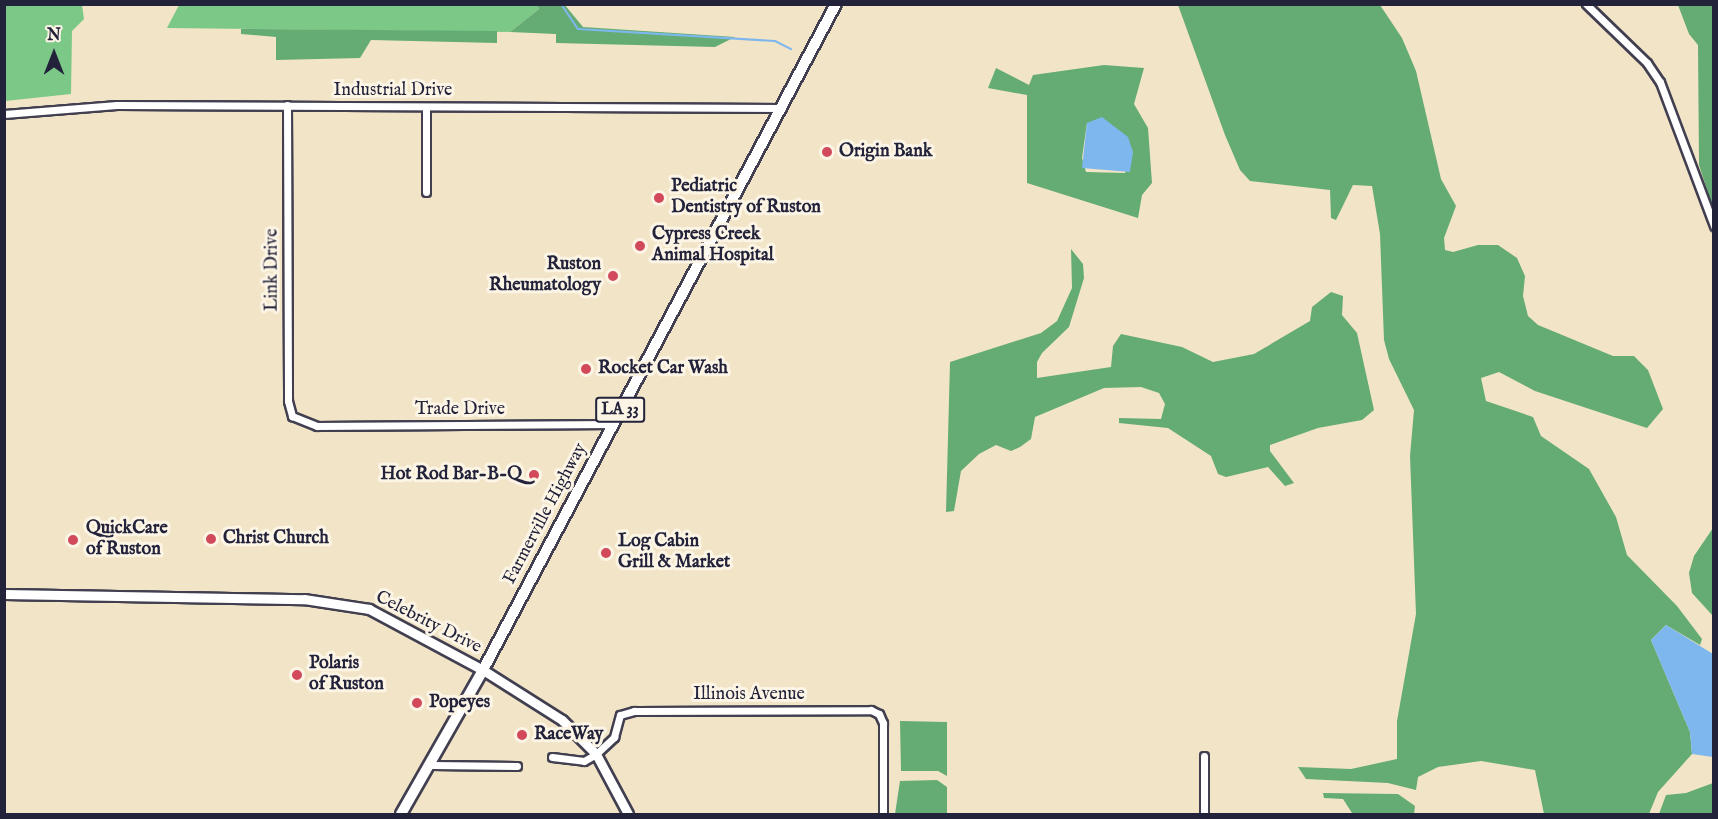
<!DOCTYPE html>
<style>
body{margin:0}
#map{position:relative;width:1718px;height:819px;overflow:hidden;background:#f2e4c7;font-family:"IM FELL English",serif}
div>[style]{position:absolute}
.green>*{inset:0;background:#7bc887}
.forest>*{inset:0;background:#64ac74}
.water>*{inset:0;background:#7db7ee}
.stream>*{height:2px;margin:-1px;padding:0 1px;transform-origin:1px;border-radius:1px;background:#7db7ee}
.roads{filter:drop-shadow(2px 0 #413f50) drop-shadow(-2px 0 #413f50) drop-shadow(0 2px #413f50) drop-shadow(0 -2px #413f50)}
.street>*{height:7px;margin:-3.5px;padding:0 3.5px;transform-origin:3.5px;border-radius:3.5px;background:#fff}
.secondary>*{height:9px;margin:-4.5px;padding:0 4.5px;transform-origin:4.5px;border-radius:4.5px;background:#fff}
.primary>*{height:10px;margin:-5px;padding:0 5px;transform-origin:5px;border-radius:5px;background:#fff}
.dots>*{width:16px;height:16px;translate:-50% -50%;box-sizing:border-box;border:3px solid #fcf5e5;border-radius:50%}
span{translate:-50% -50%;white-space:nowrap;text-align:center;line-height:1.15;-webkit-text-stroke:6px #fcf5e5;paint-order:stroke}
.shield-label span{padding:2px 4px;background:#fcf5e5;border:2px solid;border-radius:4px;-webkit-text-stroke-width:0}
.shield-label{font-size:16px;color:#22223b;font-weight:700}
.street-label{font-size:18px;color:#22223b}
.poi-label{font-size:18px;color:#22223b;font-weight:700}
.left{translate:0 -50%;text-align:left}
.right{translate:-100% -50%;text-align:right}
.frame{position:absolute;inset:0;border:6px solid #22223b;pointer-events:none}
.north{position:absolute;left:24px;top:24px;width:60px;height:60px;-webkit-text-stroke:4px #fcf5e5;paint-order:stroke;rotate:0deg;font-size:16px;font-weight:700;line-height:24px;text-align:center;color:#22223b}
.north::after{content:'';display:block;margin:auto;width:21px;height:27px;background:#22223b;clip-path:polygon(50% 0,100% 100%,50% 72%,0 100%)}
</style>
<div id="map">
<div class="green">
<i style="clip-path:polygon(537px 4px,539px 9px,510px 32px,167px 28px,179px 5px)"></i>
<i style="clip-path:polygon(4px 5px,82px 5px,84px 19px,72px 31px,71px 94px,5px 101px)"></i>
</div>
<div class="forest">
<i style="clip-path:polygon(564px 4px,583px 27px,735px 37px,715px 47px,556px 43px,556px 34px,510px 32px,539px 9px,537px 5px)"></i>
<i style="clip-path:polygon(1178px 5px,1380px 5px,1402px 38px,1416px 71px,1441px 179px,1456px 206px,1444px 238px,1445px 250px,1453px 252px,1478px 245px,1498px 245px,1517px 258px,1525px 276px,1523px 296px,1528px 316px,1538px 325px,1613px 356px,1634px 356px,1648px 370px,1663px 409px,1647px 428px,1535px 391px,1499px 372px,1481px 378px,1486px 401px,1533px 417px,1541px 436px,1589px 469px,1616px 517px,1627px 555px,1677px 606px,1702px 639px,1700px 645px,1666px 625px,1651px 640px,1690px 732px,1692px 754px,1658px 792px,1649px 814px,1544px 814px,1535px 770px,1481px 761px,1438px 767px,1418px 777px,1416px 790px,1388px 783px,1306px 779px,1298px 767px,1351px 769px,1397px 759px,1397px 721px,1416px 614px,1410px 456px,1414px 410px,1389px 359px,1384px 340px,1380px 234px,1372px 186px,1353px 185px,1336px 220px,1331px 218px,1330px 190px,1250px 181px,1240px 170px,1225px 135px)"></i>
<i style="clip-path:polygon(1678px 5px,1713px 5px,1713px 208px,1699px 165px,1698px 45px,1689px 34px)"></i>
<i style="clip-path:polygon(241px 29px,497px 31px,497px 43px,371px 40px,360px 58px,276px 60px,276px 37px,241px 34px)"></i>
<i style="clip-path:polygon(evenodd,1104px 65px,1144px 68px,1134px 104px,1148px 128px,1152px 183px,1142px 195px,1138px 218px,1027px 183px,1027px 95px,988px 88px,996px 68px,1029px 85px,1033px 75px,1104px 65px,1087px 123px,1133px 152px,1125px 173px,1086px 172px,1082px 158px,1087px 123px)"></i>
<i style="clip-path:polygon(1071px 249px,1083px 264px,1084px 278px,1069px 327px,1042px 353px,1037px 362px,1037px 378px,1111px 367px,1113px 346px,1121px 334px,1182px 347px,1213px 362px,1254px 354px,1310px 321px,1312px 307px,1331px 292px,1343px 296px,1342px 315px,1357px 333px,1374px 410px,1362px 420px,1318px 428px,1270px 445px,1270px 451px,1294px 483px,1285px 486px,1268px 467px,1226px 477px,1218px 474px,1211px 456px,1168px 428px,1119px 423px,1119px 418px,1161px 419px,1165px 404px,1159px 393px,1141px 387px,1104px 388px,1035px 417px,1031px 439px,1020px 447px,1011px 451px,996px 445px,979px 454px,961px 471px,954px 511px,946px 512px,950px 362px,1041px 333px,1057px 321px,1072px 288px)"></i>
<i style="clip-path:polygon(1713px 528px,1713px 616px,1692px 593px,1689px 573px,1694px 556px)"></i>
<i style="clip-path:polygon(900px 721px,947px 722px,947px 776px,938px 771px,901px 771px)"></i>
<i style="clip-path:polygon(937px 780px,947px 787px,947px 814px,895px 814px,900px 781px)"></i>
<i style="clip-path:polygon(1713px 783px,1713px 814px,1659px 814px,1666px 795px,1686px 793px)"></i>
<i style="clip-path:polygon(1323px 793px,1398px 794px,1415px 806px,1414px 814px,1352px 813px,1343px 799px,1324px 798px)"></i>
</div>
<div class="water">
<i style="clip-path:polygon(1102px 117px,1128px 137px,1133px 152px,1130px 172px,1082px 168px,1087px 123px)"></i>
<i style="clip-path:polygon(1666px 625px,1713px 654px,1713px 757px,1692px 754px,1690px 732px,1651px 640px)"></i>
</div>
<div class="stream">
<i style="left:561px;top:4px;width:30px;rotate:56deg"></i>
<i style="left:578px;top:29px;width:197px;rotate:3.5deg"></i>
<i style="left:775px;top:41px;width:18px;rotate:27deg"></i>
</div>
<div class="roads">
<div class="street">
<i style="left:1586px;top:4px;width:85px;rotate:44deg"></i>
<i style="left:1647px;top:63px;width:23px;rotate:56deg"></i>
<i style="left:1660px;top:82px;width:154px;rotate:69.4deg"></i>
<i style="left:287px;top:105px;width:296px;rotate:89.8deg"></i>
<i style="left:288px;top:401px;width:16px;rotate:75deg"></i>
<i style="left:292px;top:416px;width:27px;rotate:22deg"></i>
<i style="left:317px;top:426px;width:295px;rotate:-0.4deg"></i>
<i style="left:4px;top:114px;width:113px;rotate:-4.6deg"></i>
<i style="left:117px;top:105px;width:665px;rotate:0.26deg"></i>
<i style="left:426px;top:192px;width:85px;rotate:-90deg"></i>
<i style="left:1204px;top:756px;width:58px;rotate:90deg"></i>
<i style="left:552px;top:757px;width:32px;rotate:7deg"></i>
<i style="left:584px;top:761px;width:14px;rotate:-30deg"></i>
<i style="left:596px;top:754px;width:25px;rotate:-43deg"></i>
<i style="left:614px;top:737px;width:23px;rotate:-75deg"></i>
<i style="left:620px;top:715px;width:15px;rotate:-16deg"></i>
<i style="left:634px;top:711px;width:237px;rotate:-0.2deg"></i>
<i style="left:871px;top:710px;width:9px;rotate:27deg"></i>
<i style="left:879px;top:714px;width:10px;rotate:66deg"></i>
<i style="left:883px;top:723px;width:91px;rotate:90deg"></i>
<i style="left:432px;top:765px;width:85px;rotate:0.7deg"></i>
</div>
<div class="secondary">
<i style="left:4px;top:594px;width:300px;rotate:1deg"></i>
<i style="left:304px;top:599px;width:66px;rotate:8.7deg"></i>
<i style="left:369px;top:609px;width:129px;rotate:28.2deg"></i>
<i style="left:483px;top:670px;width:93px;rotate:32.3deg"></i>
<i style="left:562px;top:720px;width:48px;rotate:45deg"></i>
<i style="left:596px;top:754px;width:68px;rotate:61.9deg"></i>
</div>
<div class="primary">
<i style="left:401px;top:814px;width:166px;rotate:-60.3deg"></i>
<i style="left:483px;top:670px;width:754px;rotate:-62.08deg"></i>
</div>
</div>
<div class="dots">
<i style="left:827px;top:152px;background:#d1495b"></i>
<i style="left:659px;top:198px;background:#d1495b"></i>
<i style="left:640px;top:246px;background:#d1495b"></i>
<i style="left:613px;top:276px;background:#d1495b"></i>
<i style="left:586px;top:369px;background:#d1495b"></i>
<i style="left:534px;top:475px;background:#d1495b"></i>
<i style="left:211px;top:539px;background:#d1495b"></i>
<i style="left:73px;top:540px;background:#d1495b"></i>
<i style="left:606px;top:553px;background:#d1495b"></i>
<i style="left:297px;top:675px;background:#d1495b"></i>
<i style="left:417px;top:703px;background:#d1495b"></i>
<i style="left:522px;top:735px;background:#d1495b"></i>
</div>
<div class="shield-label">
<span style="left:620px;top:410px">LA 33</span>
</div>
<div class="street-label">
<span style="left:393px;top:91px">Industrial Drive</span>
<span style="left:273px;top:270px;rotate:-90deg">Link Drive</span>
<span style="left:460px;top:410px">Trade Drive</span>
<span style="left:546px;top:514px;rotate:-62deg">Farmerville Highway</span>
<span style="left:428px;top:623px;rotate:27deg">Celebrity Drive</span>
<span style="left:749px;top:695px">Illinois Avenue</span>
</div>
<div class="poi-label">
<span class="left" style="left:839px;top:152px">Origin Bank</span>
<span class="left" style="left:671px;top:198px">Pediatric<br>Dentistry of Ruston</span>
<span class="left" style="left:652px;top:246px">Cypress Creek<br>Animal Hospital</span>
<span class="right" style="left:601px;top:276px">Ruston<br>Rheumatology</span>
<span class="left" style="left:598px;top:369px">Rocket Car Wash</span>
<span class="right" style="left:522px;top:475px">Hot Rod Bar-B-Q</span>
<span class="left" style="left:86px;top:540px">QuickCare<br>of Ruston</span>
<span class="left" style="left:223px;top:539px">Christ Church</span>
<span class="left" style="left:618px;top:553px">Log Cabin<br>Grill &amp; Market</span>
<span class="left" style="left:309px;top:675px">Polaris<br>of Ruston</span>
<span class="left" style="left:429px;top:703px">Popeyes</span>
<span class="left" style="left:534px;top:735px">RaceWay</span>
</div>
<div class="frame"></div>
<div class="north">N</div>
</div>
